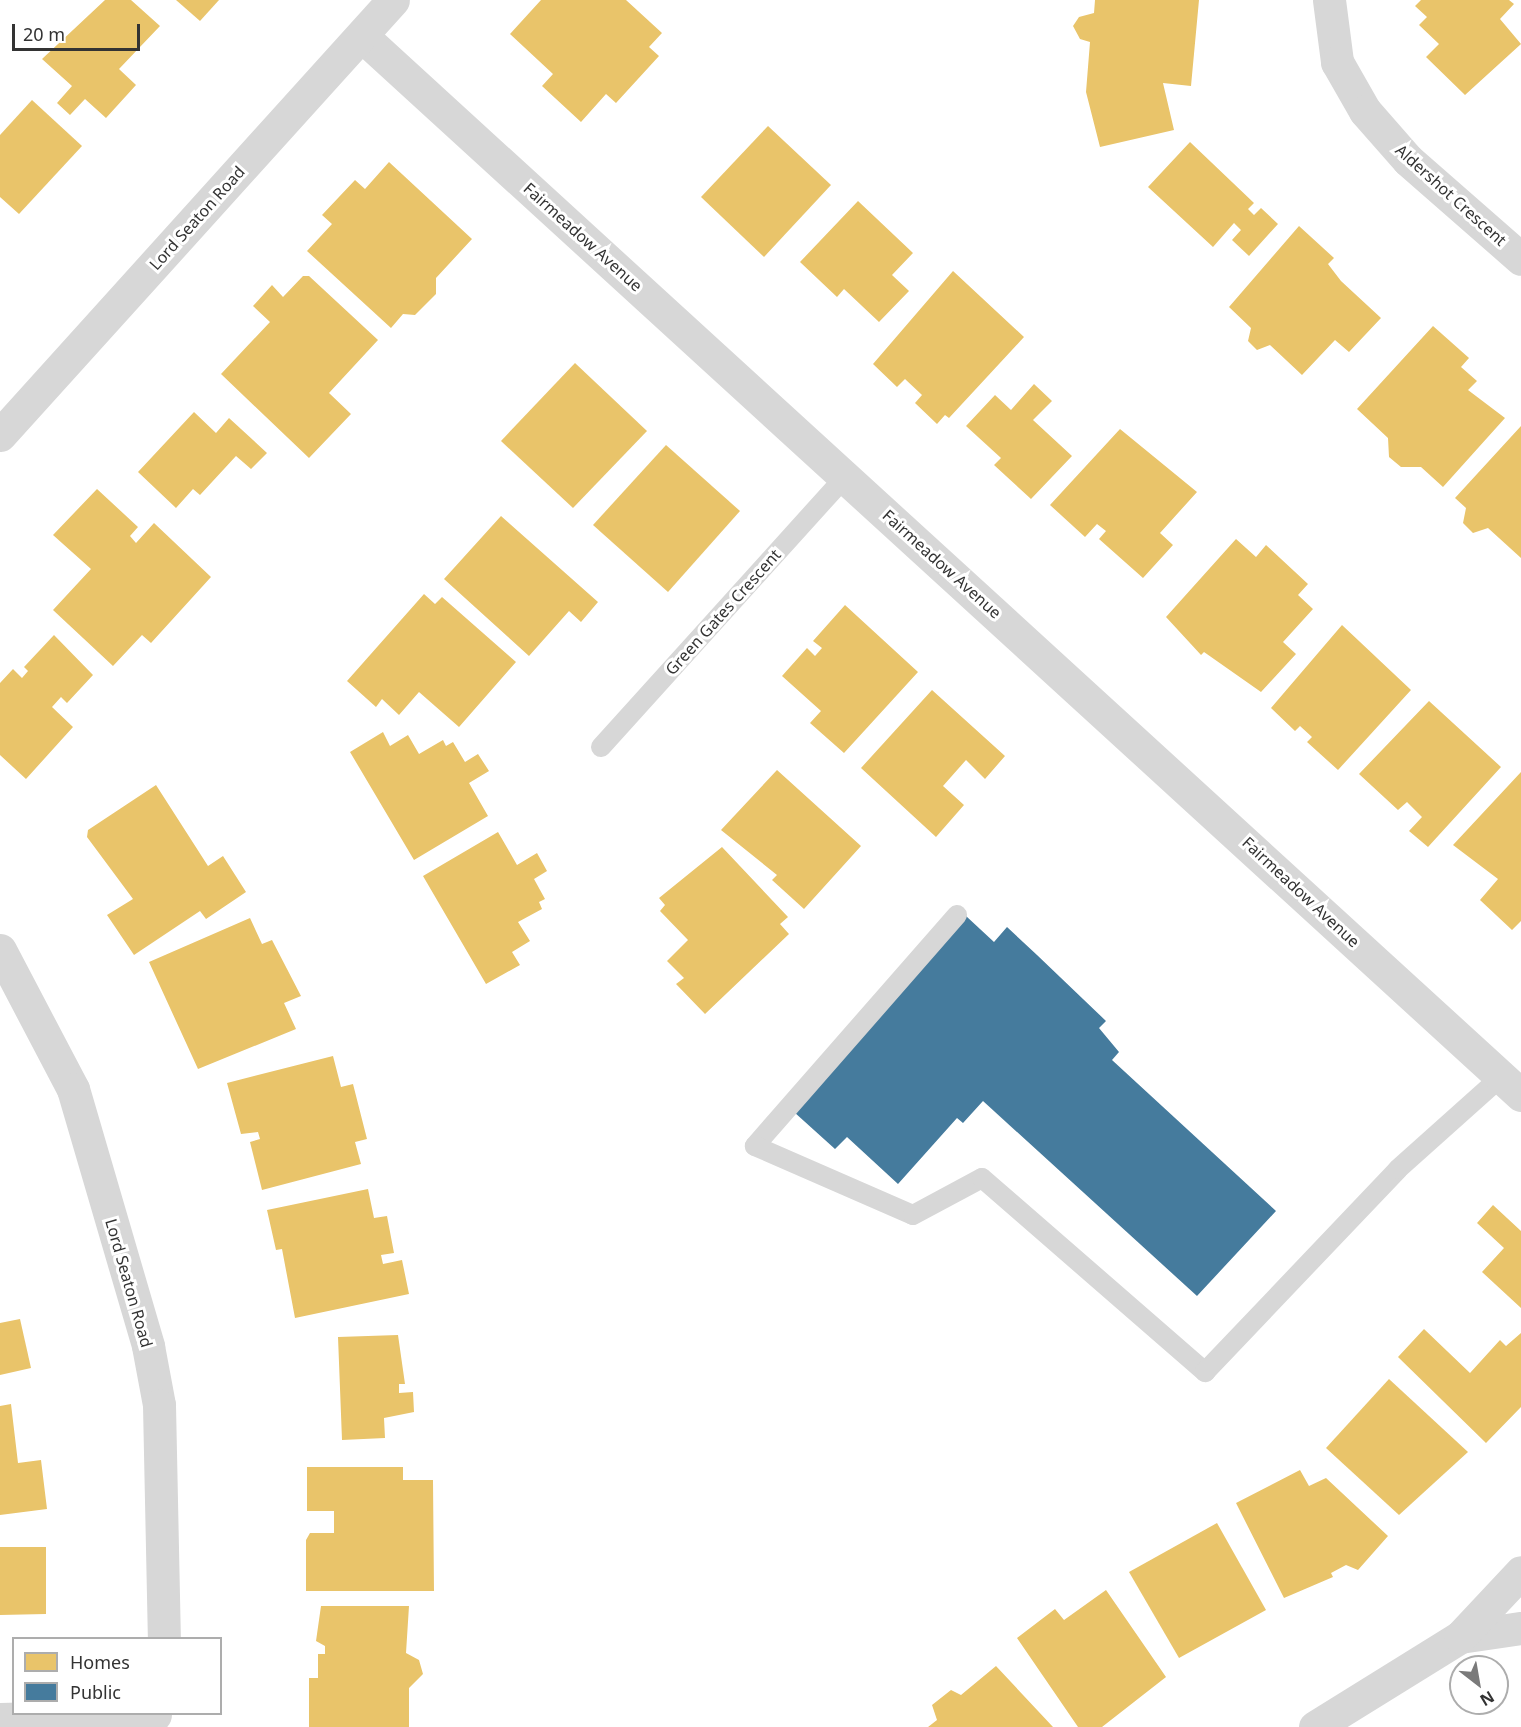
<!DOCTYPE html>
<style>
body{margin:0}
#map{position:relative;width:1521px;height:1727px;overflow:hidden;background:#fff;font-family:"Noto Sans",sans-serif}
div>[style]{position:absolute}
.homes>*{inset:0;background:#e9c46a}
.public>*{inset:0;background:#457b9d}
.lane>*{height:20px;margin:-10px;padding:0 10px;transform-origin:10px;border-radius:10px;background:#d7d7d7}
.street>*{height:33px;margin:-16.5px;padding:0 16.5px;transform-origin:16.5px;border-radius:16.5px;background:#d7d7d7}
span{translate:-50% -50%;white-space:nowrap;text-align:center;line-height:1.15;-webkit-text-stroke:6px #fff;paint-order:stroke}
.street-label{font-size:16px;color:#333}
.legend{position:absolute;left:12px;top:1637px;width:210px;height:78px;box-sizing:border-box;background:#fff;border:2px solid #adadad;margin:0;padding:8px 10px;list-style:none;font-size:18px;color:#333}
.legend li{display:flex;align-items:center;gap:12px;height:30px}
.legend b{width:30px;border:2px solid #adadad}
.north{position:absolute;left:1449px;top:1655px;width:60px;height:60px;box-sizing:border-box;background:#fff;border:2px solid #adadad;border-radius:50%;rotate:149deg;font-size:16px;font-weight:700;line-height:24px;text-align:center;color:#333}
.north::after{content:'';display:block;margin:auto;width:21px;height:27px;background:#7a7a7a;clip-path:polygon(50% 0,100% 100%,50% 72%,0 100%)}
.scale{position:absolute;left:12px;top:24px;width:128px;height:27px;box-sizing:border-box;border:3px solid #333;border-top:0;padding-left:8px;font-size:18px;line-height:21px;white-space:nowrap;color:#333;-webkit-text-stroke:4px #fff;paint-order:stroke}
</style>
<div id="map">
<div class="homes">
<i style="clip-path:polygon(105px 0,131px 0,160px 26px,119px 69px,136px 85px,106px 118px,85px 99px,70px 115px,57px 103px,72px 86px,42px 59px)"></i>
<i style="clip-path:polygon(176px 0,219px 0,200px 21px)"></i>
<i style="clip-path:polygon(541px 0,626px 0,662px 33px,649px 47px,659px 56px,616px 103px,606px 94px,581px 122px,542px 86px,553px 74px,510px 34px)"></i>
<i style="clip-path:polygon(1095px 0,1199px 0,1191px 86px,1163px 83px,1174px 130px,1100px 147px,1086px 92px,1090px 42px,1080px 39px,1073px 26px,1079px 17px,1094px 13px)"></i>
<i style="clip-path:polygon(1421px 0,1509px 0,1514px 4px,1500px 19px,1521px 44px,1465px 95px,1426px 57px,1439px 44px,1419px 25px,1427px 17px,1415px 6px)"></i>
<i style="clip-path:polygon(32px 100px,82px 146px,19px 214px,0 197px,0 135px)"></i>
<i style="clip-path:polygon(768px 126px,831px 185px,764px 257px,701px 197px)"></i>
<i style="clip-path:polygon(1190px 142px,1254px 203px,1248px 209px,1254px 215px,1261px 208px,1278px 224px,1249px 256px,1232px 240px,1241px 230px,1234px 223px,1213px 247px,1148px 187px)"></i>
<i style="clip-path:polygon(389px 162px,472px 239px,436px 278px,436px 294px,415px 315px,403px 314px,391px 328px,307px 251px,332px 224px,322px 215px,355px 180px,365px 189px)"></i>
<i style="clip-path:polygon(858px 201px,913px 253px,892px 275px,909px 291px,879px 322px,844px 289px,837px 297px,800px 262px)"></i>
<i style="clip-path:polygon(1299px 226px,1334px 258px,1328px 264px,1341px 281px,1381px 318px,1349px 352px,1335px 340px,1302px 375px,1270px 345px,1257px 350px,1248px 341px,1251px 328px,1229px 307px)"></i>
<i style="clip-path:polygon(953px 271px,1024px 337px,949px 418px,945px 415px,937px 424px,915px 403px,922px 395px,905px 379px,897px 387px,873px 364px)"></i>
<i style="clip-path:polygon(303px 276px,309px 276px,378px 340px,329px 393px,351px 414px,309px 458px,221px 374px,270px 322px,253px 306px,272px 285px,283px 297px)"></i>
<i style="clip-path:polygon(1433px 326px,1469px 358px,1461px 367px,1477px 381px,1468px 390px,1505px 418px,1443px 487px,1421px 467px,1401px 467px,1389px 457px,1388px 438px,1357px 409px)"></i>
<i style="clip-path:polygon(575px 363px,647px 431px,573px 508px,501px 441px)"></i>
<i style="clip-path:polygon(1034px 384px,1052px 401px,1033px 420px,1072px 456px,1031px 499px,994px 465px,1001px 458px,966px 426px,995px 395px,1011px 410px)"></i>
<i style="clip-path:polygon(194px 412px,216px 433px,229px 418px,267px 453px,251px 469px,236px 456px,200px 495px,193px 489px,176px 508px,138px 472px)"></i>
<i style="clip-path:polygon(1521px 426px,1521px 558px,1488px 528px,1473px 533px,1463px 523px,1466px 508px,1455px 498px)"></i>
<i style="clip-path:polygon(1120px 429px,1197px 492px,1160px 533px,1173px 545px,1143px 578px,1099px 539px,1106px 531px,1097px 524px,1085px 537px,1050px 505px)"></i>
<i style="clip-path:polygon(666px 445px,740px 511px,668px 592px,593px 525px)"></i>
<i style="clip-path:polygon(97px 489px,138px 527px,130px 536px,136px 543px,154px 523px,211px 577px,151px 643px,142px 635px,113px 666px,53px 610px,91px 569px,53px 535px)"></i>
<i style="clip-path:polygon(501px 516px,598px 602px,581px 622px,569px 611px,529px 656px,444px 579px)"></i>
<i style="clip-path:polygon(1236px 539px,1256px 557px,1266px 545px,1308px 584px,1298px 595px,1313px 609px,1283px 642px,1296px 654px,1261px 692px,1204px 652px,1201px 655px,1166px 617px)"></i>
<i style="clip-path:polygon(424px 594px,435px 604px,442px 597px,516px 662px,459px 727px,419px 692px,399px 715px,382px 699px,376px 707px,347px 681px)"></i>
<i style="clip-path:polygon(845px 605px,918px 672px,844px 753px,810px 723px,821px 711px,782px 676px,807px 648px,815px 656px,822px 648px,813px 641px)"></i>
<i style="clip-path:polygon(1342px 625px,1411px 690px,1338px 770px,1307px 742px,1312px 737px,1300px 726px,1295px 731px,1271px 708px)"></i>
<i style="clip-path:polygon(54px 635px,93px 675px,67px 703px,61px 697px,52px 707px,73px 727px,26px 779px,0 755px,0 683px,13px 669px,22px 678px,28px 671px,24px 667px)"></i>
<i style="clip-path:polygon(932px 690px,1005px 756px,985px 779px,966px 760px,943px 786px,964px 805px,936px 837px,861px 768px)"></i>
<i style="clip-path:polygon(1429px 701px,1501px 767px,1428px 847px,1409px 831px,1422px 817px,1407px 802px,1398px 810px,1359px 774px)"></i>
<i style="clip-path:polygon(383px 732px,390px 746px,408px 735px,419px 754px,443px 740px,446px 746px,453px 742px,465px 762px,478px 754px,489px 771px,469px 783px,488px 816px,414px 860px,350px 752px)"></i>
<i style="clip-path:polygon(777px 770px,861px 846px,804px 909px,772px 880px,777px 875px,721px 830px)"></i>
<i style="clip-path:polygon(1521px 772px,1521px 921px,1512px 930px,1480px 900px,1498px 879px,1453px 845px)"></i>
<i style="clip-path:polygon(156px 785px,208px 866px,223px 856px,246px 892px,206px 919px,200px 911px,134px 955px,107px 915px,133px 899px,87px 837px,88px 830px)"></i>
<i style="clip-path:polygon(498px 832px,517px 865px,537px 853px,547px 871px,534px 879px,545px 899px,539px 902px,542px 909px,518px 922px,530px 941px,512px 952px,520px 965px,486px 984px,423px 876px)"></i>
<i style="clip-path:polygon(722px 847px,788px 917px,780px 924px,789px 934px,705px 1014px,676px 984px,684px 978px,667px 961px,688px 940px,660px 911px,665px 905px,659px 898px)"></i>
<i style="clip-path:polygon(250px 918px,262px 944px,272px 940px,301px 996px,284px 1003px,296px 1029px,198px 1069px,149px 962px)"></i>
<i style="clip-path:polygon(333px 1056px,341px 1087px,353px 1084px,367px 1139px,355px 1142px,361px 1164px,262px 1190px,250px 1142px,260px 1139px,258px 1132px,241px 1134px,227px 1083px)"></i>
<i style="clip-path:polygon(368px 1189px,374px 1218px,387px 1216px,394px 1253px,381px 1255px,383px 1264px,402px 1260px,409px 1294px,295px 1318px,282px 1249px,276px 1250px,267px 1210px)"></i>
<i style="clip-path:polygon(1493px 1205px,1521px 1231px,1521px 1308px,1482px 1272px,1504px 1248px,1477px 1223px)"></i>
<i style="clip-path:polygon(20px 1319px,31px 1368px,0 1375px,0 1323px)"></i>
<i style="clip-path:polygon(1424px 1329px,1470px 1373px,1500px 1340px,1506px 1346px,1521px 1333px,1521px 1407px,1486px 1443px,1398px 1357px)"></i>
<i style="clip-path:polygon(398px 1335px,405px 1384px,399px 1384px,399px 1393px,413px 1392px,414px 1412px,384px 1418px,385px 1438px,342px 1440px,338px 1337px)"></i>
<i style="clip-path:polygon(1389px 1379px,1468px 1452px,1399px 1515px,1326px 1448px)"></i>
<i style="clip-path:polygon(11px 1404px,18px 1463px,41px 1460px,47px 1509px,0 1515px,0 1406px)"></i>
<i style="clip-path:polygon(307px 1467px,403px 1467px,403px 1480px,433px 1480px,434px 1591px,306px 1591px,306px 1540px,310px 1533px,334px 1533px,334px 1511px,307px 1511px)"></i>
<i style="clip-path:polygon(1300px 1470px,1309px 1486px,1326px 1478px,1388px 1536px,1358px 1570px,1346px 1565px,1331px 1573px,1333px 1577px,1284px 1598px,1236px 1503px)"></i>
<i style="clip-path:polygon(1217px 1523px,1266px 1610px,1179px 1658px,1129px 1572px)"></i>
<i style="clip-path:polygon(0 1547px,46px 1547px,46px 1614px,0 1615px)"></i>
<i style="clip-path:polygon(1106px 1590px,1166px 1677px,1102px 1727px,1078px 1727px,1017px 1638px,1055px 1609px,1064px 1620px)"></i>
<i style="clip-path:polygon(321px 1606px,409px 1606px,406px 1653px,419px 1660px,423px 1674px,409px 1688px,409px 1727px,309px 1727px,309px 1678px,318px 1678px,318px 1654px,325px 1654px,325px 1646px,316px 1641px)"></i>
<i style="clip-path:polygon(996px 1666px,1053px 1727px,928px 1727px,937px 1720px,932px 1705px,951px 1690px,961px 1695px)"></i>
</div>
<div class="public">
<i style="clip-path:polygon(966px 916px,994px 942px,1007px 927px,1037px 955px,1106px 1021px,1099px 1028px,1119px 1052px,1112px 1060px,1276px 1211px,1197px 1296px,983px 1101px,963px 1123px,957px 1118px,898px 1184px,847px 1137px,835px 1149px,794px 1112px)"></i>
</div>
<div class="lane">
<i style="left:601px;top:747px;width:364px;rotate:-47.9deg"></i>
<i style="left:957px;top:915px;width:307px;rotate:131.2deg"></i>
<i style="left:755px;top:1146px;width:172px;rotate:23.6deg"></i>
<i style="left:913px;top:1215px;width:78px;rotate:-28.2deg"></i>
<i style="left:982px;top:1178px;width:296px;rotate:41deg"></i>
<i style="left:1205px;top:1372px;width:280px;rotate:-46.4deg"></i>
<i style="left:1398px;top:1169px;width:138px;rotate:-41.8deg"></i>
</div>
<div class="street">
<i style="left:1329px;top:0;width:63px;rotate:82.6deg"></i>
<i style="left:1337px;top:62px;width:56px;rotate:60.3deg"></i>
<i style="left:1365px;top:111px;width:65px;rotate:48.7deg"></i>
<i style="left:1408px;top:160px;width:150px;rotate:41.2deg"></i>
<i style="left:362px;top:36px;width:1570px;rotate:42.42deg"></i>
<i style="left:0;top:435px;width:586px;rotate:-47.9deg"></i>
<i style="left:0;top:950px;width:157px;rotate:62.3deg"></i>
<i style="left:73px;top:1089px;width:268px;rotate:73.7deg"></i>
<i style="left:148px;top:1346px;width:60px;rotate:79.4deg"></i>
<i style="left:159px;top:1405px;width:233px;rotate:88.8deg"></i>
<i style="left:1460px;top:1637px;width:62px;rotate:-8.4deg"></i>
<i style="left:0;top:1719px;width:155px;rotate:-1.5deg"></i>
<i style="left:1315px;top:1727px;width:171px;rotate:-31.8deg"></i>
<i style="left:1460px;top:1637px;width:89px;rotate:-46.8deg"></i>
</div>
<div class="street-label">
<span style="left:1451px;top:195px;rotate:42deg">Aldershot Crescent</span>
<span style="left:197px;top:218px;rotate:-48deg">Lord Seaton Road</span>
<span style="left:583px;top:237px;rotate:42deg">Fairmeadow Avenue</span>
<span style="left:942px;top:564px;rotate:42deg">Fairmeadow Avenue</span>
<span style="left:723px;top:612px;rotate:-48deg">Green Gates Crescent</span>
<span style="left:1301px;top:892px;rotate:43deg">Fairmeadow Avenue</span>
<span style="left:129px;top:1283px;rotate:74deg">Lord Seaton Road</span>
</div>
<ul class="legend">
<li><b style="height:16px;background:#e9c46a"></b>Homes</li>
<li><b style="height:16px;background:#457b9d"></b>Public</li>
</ul>
<div class="north">N</div>
<div class="scale">20 m</div>
</div>
